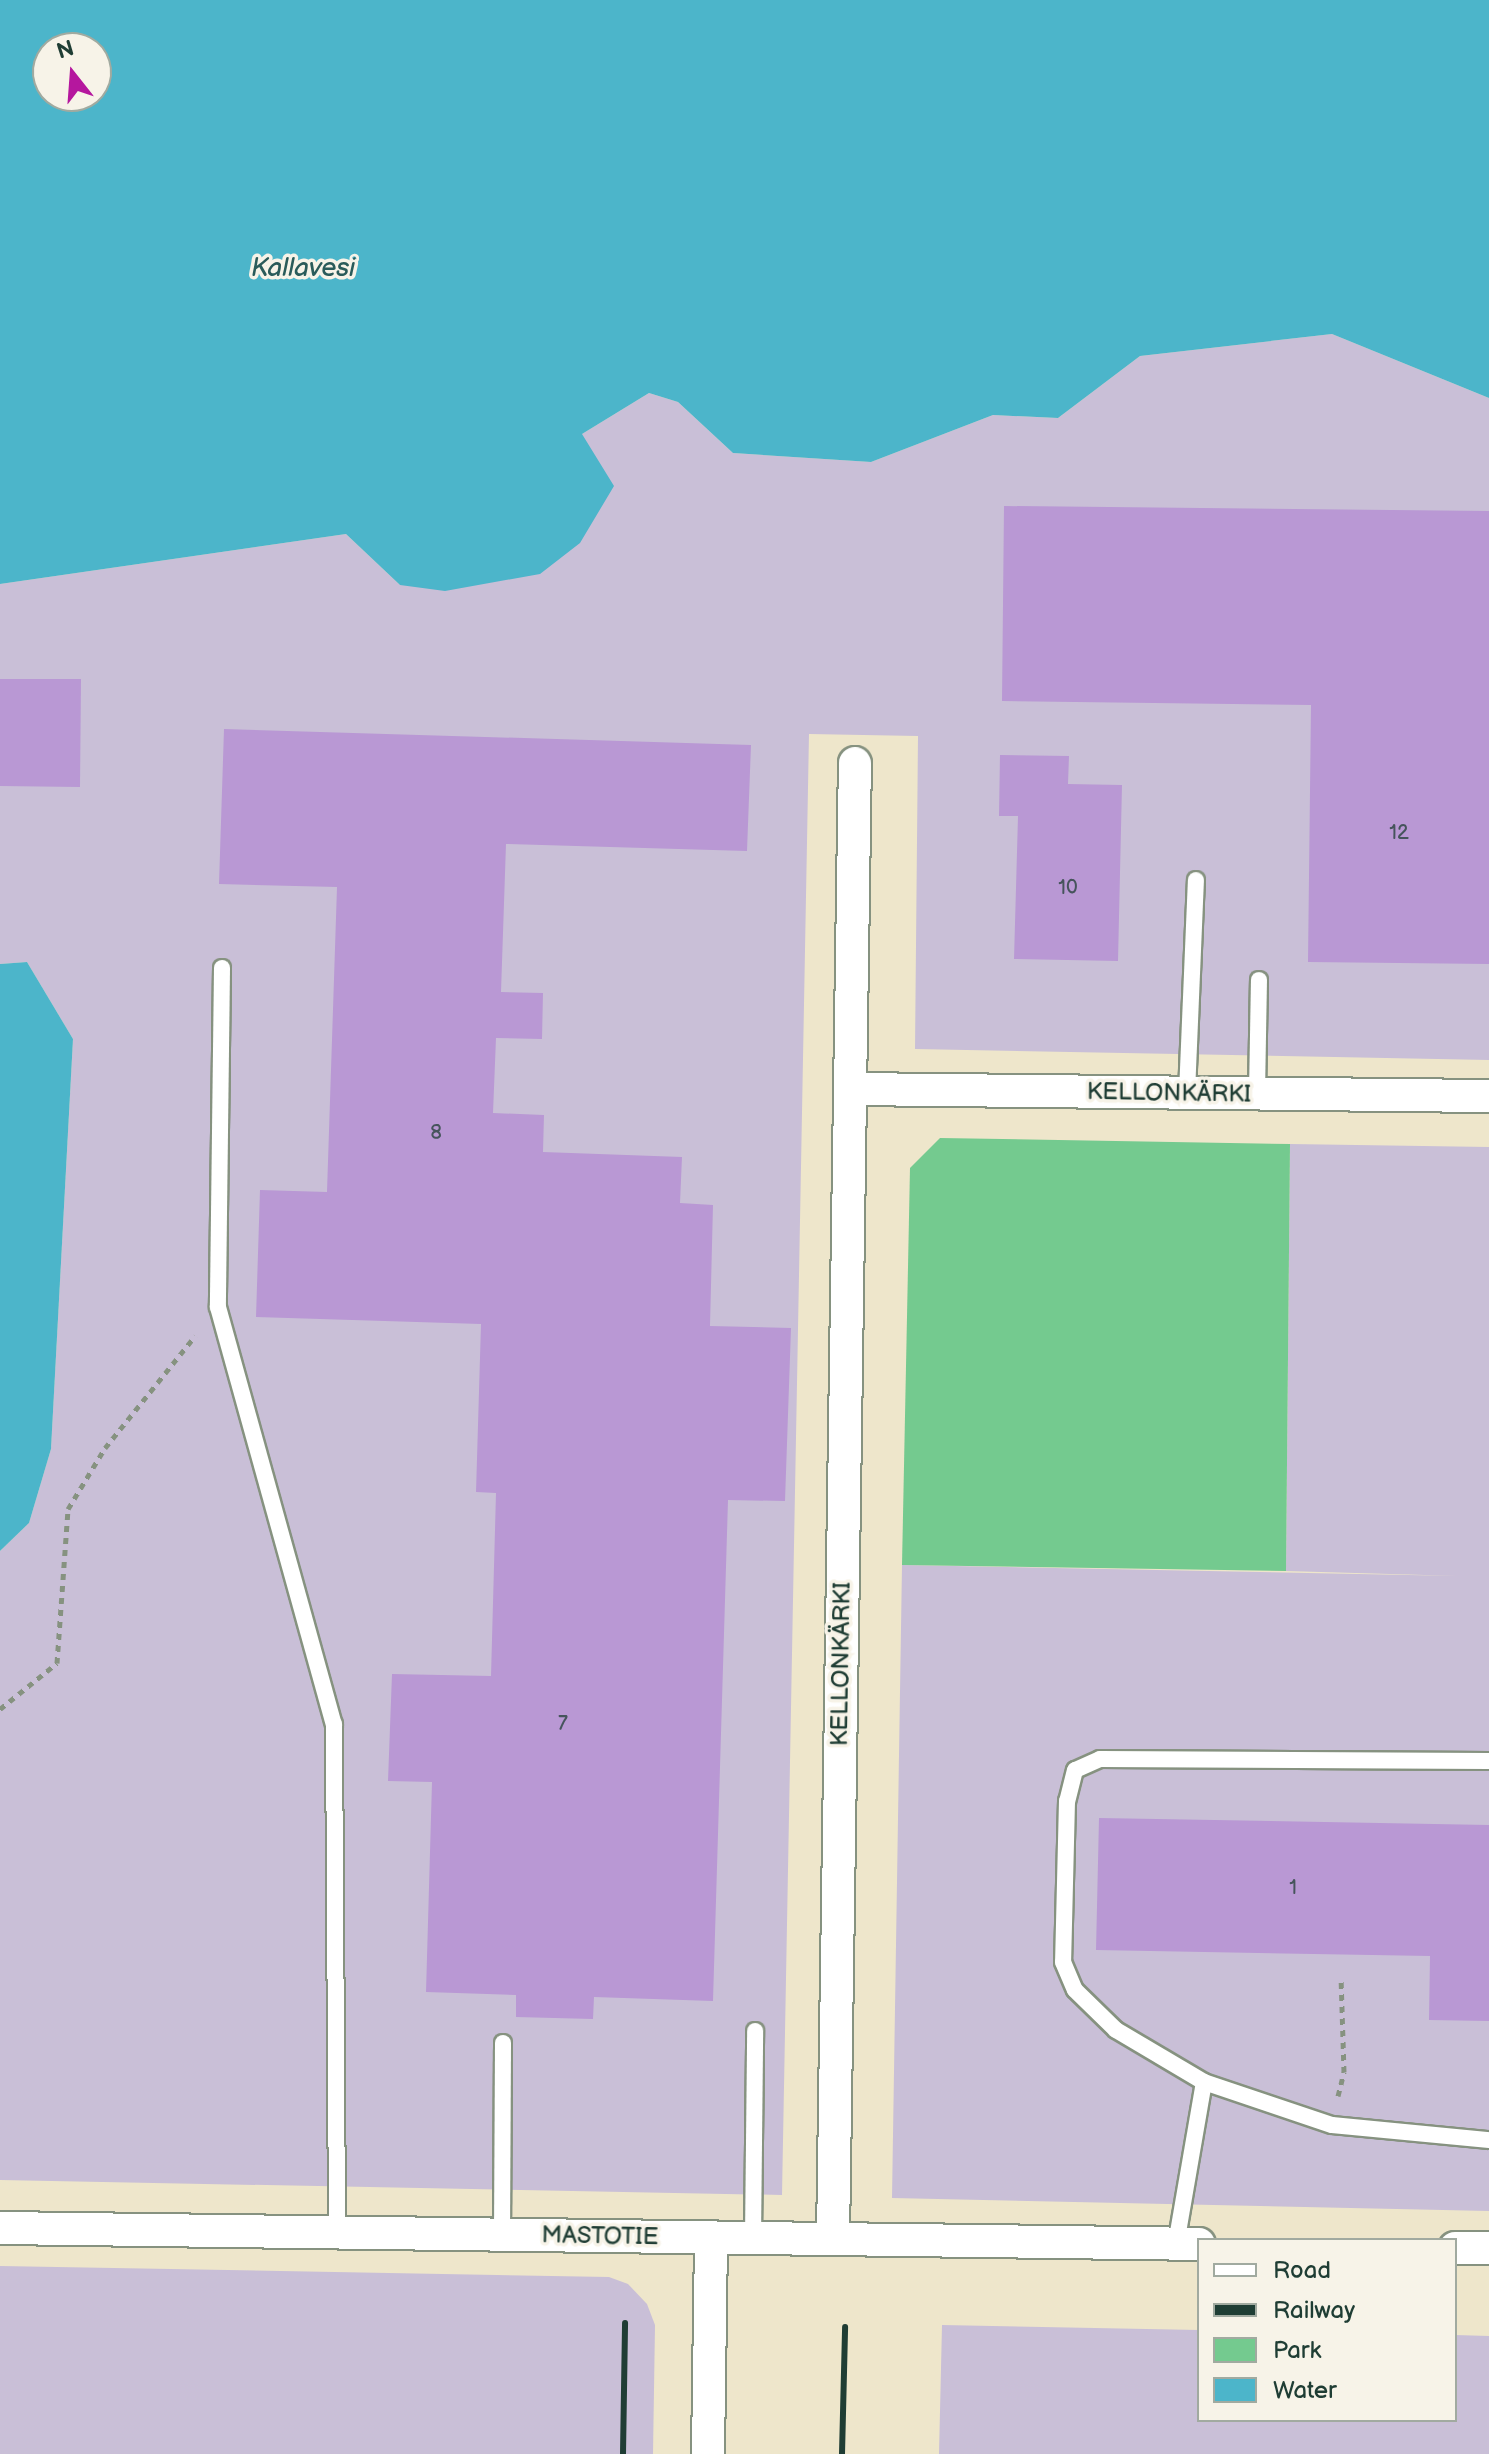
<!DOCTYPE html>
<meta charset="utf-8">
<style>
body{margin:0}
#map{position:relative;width:1489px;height:2454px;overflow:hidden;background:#eee6cb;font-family:"Balsamiq Sans",sans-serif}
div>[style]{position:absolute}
.industrial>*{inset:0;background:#c9bfd7}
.green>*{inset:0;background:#74ca8f}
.water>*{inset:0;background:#4cb5ca}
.building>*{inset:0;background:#b998d4}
.path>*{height:5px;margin-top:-2.5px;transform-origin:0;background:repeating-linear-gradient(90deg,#869280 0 6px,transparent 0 12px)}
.roads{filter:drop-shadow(2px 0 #869280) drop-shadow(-2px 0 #869280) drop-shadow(0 2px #869280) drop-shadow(0 -2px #869280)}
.service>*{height:16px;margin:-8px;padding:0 8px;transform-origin:8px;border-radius:8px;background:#fff}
.minor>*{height:32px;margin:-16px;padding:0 16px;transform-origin:16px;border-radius:16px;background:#fff}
.rail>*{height:6px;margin:-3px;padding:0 3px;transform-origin:3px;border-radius:3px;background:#1f3d34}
span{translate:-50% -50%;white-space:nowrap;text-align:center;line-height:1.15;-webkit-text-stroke:7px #f7f3e8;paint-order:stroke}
.number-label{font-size:20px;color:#46545c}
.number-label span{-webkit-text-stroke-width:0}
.street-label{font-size:24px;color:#1f3d34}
.water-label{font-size:26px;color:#2a5b5a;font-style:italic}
.legend{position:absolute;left:1197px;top:2238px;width:260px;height:184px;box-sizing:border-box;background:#f7f3e8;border:2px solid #a1aaa0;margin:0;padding:10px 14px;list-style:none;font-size:24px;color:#1f3d34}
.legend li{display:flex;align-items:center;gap:16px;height:40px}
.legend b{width:40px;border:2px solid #a1aaa0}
.north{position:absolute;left:32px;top:32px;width:80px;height:80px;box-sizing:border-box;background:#f7f3e8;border:2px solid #a1aaa0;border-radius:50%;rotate:343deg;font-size:22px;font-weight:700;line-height:32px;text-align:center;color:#1f3d34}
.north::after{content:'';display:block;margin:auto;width:28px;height:36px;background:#b5179e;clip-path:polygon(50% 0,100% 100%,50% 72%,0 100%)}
</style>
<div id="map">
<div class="industrial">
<i style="clip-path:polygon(1332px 334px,1489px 398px,1489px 1060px,915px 1049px,918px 736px,809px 734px,782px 2195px,0 2180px,0 1551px,29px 1523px,51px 1449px,73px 1039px,27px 962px,0 964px,0 584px,346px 534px,400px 585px,582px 434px,649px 393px,678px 402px,733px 453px,871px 462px,993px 415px,1058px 418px,1140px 356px)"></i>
<i style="clip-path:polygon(1290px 1144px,1489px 1147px,1489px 2211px,892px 2198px,902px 1565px,1459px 1576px,1286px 1571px)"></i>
<i style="clip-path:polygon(0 2266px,609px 2277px,628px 2284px,647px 2304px,655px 2325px,653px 2454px,0 2454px)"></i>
<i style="clip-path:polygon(942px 2325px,1199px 2330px,1199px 2420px,1455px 2420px,1455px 2335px,1489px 2336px,1489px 2454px,939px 2454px)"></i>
</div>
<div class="green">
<i style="clip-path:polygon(940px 1138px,1290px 1144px,1286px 1571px,902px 1565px,910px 1168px)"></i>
</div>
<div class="water">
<i style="clip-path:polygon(evenodd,0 0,1489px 0,1489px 398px,1332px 334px,1140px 356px,1058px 418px,993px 415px,871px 462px,733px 453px,678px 402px,649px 393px,582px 434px,614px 486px,580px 543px,540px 574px,445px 591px,400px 585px,346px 534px,0 584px,0 0,48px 48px,96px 48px,96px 96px,48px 96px,48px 48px)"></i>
<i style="clip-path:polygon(27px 962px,73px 1039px,51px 1449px,29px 1523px,0 1551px,0 964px)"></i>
</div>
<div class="building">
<i style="clip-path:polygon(1004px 506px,1489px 511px,1489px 964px,1308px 962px,1311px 705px,1002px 701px)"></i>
<i style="clip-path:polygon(0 679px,81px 679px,80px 787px,0 786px)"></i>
<i style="clip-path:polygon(224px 729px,751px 745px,747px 851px,506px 844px,501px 992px,543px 993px,542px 1039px,496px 1038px,493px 1113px,544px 1115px,543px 1152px,682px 1157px,680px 1203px,713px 1205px,710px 1326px,791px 1328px,785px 1501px,728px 1500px,713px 2001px,594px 1997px,593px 2019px,516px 2017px,516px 1995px,426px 1992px,432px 1782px,388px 1781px,392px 1674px,491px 1676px,496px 1493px,476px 1492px,481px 1324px,256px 1317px,260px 1190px,327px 1192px,337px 887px,219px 884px)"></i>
<i style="clip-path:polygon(1000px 755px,1069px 756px,1068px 784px,1122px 785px,1118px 961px,1014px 959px,1018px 816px,999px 816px)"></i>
<i style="clip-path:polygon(1099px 1818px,1489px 1825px,1489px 2021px,1429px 2020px,1430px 1956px,1096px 1950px)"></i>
</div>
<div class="path">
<i style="left:0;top:1709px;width:73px;rotate:-38.9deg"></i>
<i style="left:57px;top:1663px;width:154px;rotate:-85.9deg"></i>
<i style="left:68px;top:1509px;width:71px;rotate:-58.8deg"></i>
<i style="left:105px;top:1448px;width:144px;rotate:-51.2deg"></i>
<i style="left:1338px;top:2096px;width:25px;rotate:-76deg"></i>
<i style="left:1344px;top:2072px;width:93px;rotate:-91.8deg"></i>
</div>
<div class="roads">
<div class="service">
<i style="left:222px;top:968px;width:339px;rotate:90.7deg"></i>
<i style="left:218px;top:1307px;width:433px;rotate:74.5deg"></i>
<i style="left:334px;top:1724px;width:508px;rotate:89.66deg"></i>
<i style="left:1187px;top:1093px;width:213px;rotate:-87.6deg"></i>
<i style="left:1257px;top:1093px;width:113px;rotate:-89deg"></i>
<i style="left:1489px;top:1761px;width:389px;rotate:-179.7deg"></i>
<i style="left:1100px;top:1759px;width:27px;rotate:156deg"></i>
<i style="left:1075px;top:1770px;width:32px;rotate:104deg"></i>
<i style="left:1067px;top:1801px;width:161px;rotate:91.4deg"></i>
<i style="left:1063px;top:1962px;width:30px;rotate:67deg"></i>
<i style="left:1075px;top:1990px;width:57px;rotate:44.3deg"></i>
<i style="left:1116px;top:2030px;width:102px;rotate:30.6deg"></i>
<i style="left:1204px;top:2082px;width:135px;rotate:18.6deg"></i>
<i style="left:1332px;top:2125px;width:158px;rotate:5.5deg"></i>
<i style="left:502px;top:2235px;width:192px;rotate:-89.7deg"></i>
<i style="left:753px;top:2238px;width:207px;rotate:-89.4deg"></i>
<i style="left:1176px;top:2244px;width:164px;rotate:-80.2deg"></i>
</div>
<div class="minor">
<i style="left:850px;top:1089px;width:639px;rotate:0.63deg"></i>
<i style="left:0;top:2228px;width:1199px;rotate:0.76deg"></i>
<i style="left:833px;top:2239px;width:1476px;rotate:-89.15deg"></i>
<i style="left:1455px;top:2248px;width:34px"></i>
<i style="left:708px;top:2454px;width:217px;rotate:-89.2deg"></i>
</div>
</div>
<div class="rail">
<i style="left:623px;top:2454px;width:131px;rotate:-89.1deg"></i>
<i style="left:842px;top:2454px;width:127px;rotate:-88.6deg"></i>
</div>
<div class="number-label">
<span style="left:1399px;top:833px">12</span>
<span style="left:1068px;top:888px">10</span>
<span style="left:436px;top:1133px">8</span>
<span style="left:563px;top:1724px">7</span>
<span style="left:1293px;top:1888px">1</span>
</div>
<div class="street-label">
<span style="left:1169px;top:1093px;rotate:1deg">KELLONKÄRKI</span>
<span style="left:841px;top:1664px;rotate:-89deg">KELLONKÄRKI</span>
<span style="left:600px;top:2236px;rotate:1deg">MASTOTIE</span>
</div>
<div class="water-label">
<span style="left:303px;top:269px">Kallavesi</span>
</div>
<ul class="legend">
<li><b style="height:10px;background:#fff"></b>Road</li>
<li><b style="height:10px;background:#1f3d34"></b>Railway</li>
<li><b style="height:22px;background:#74ca8f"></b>Park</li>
<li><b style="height:22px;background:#4cb5ca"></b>Water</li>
</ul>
<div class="north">N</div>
</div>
